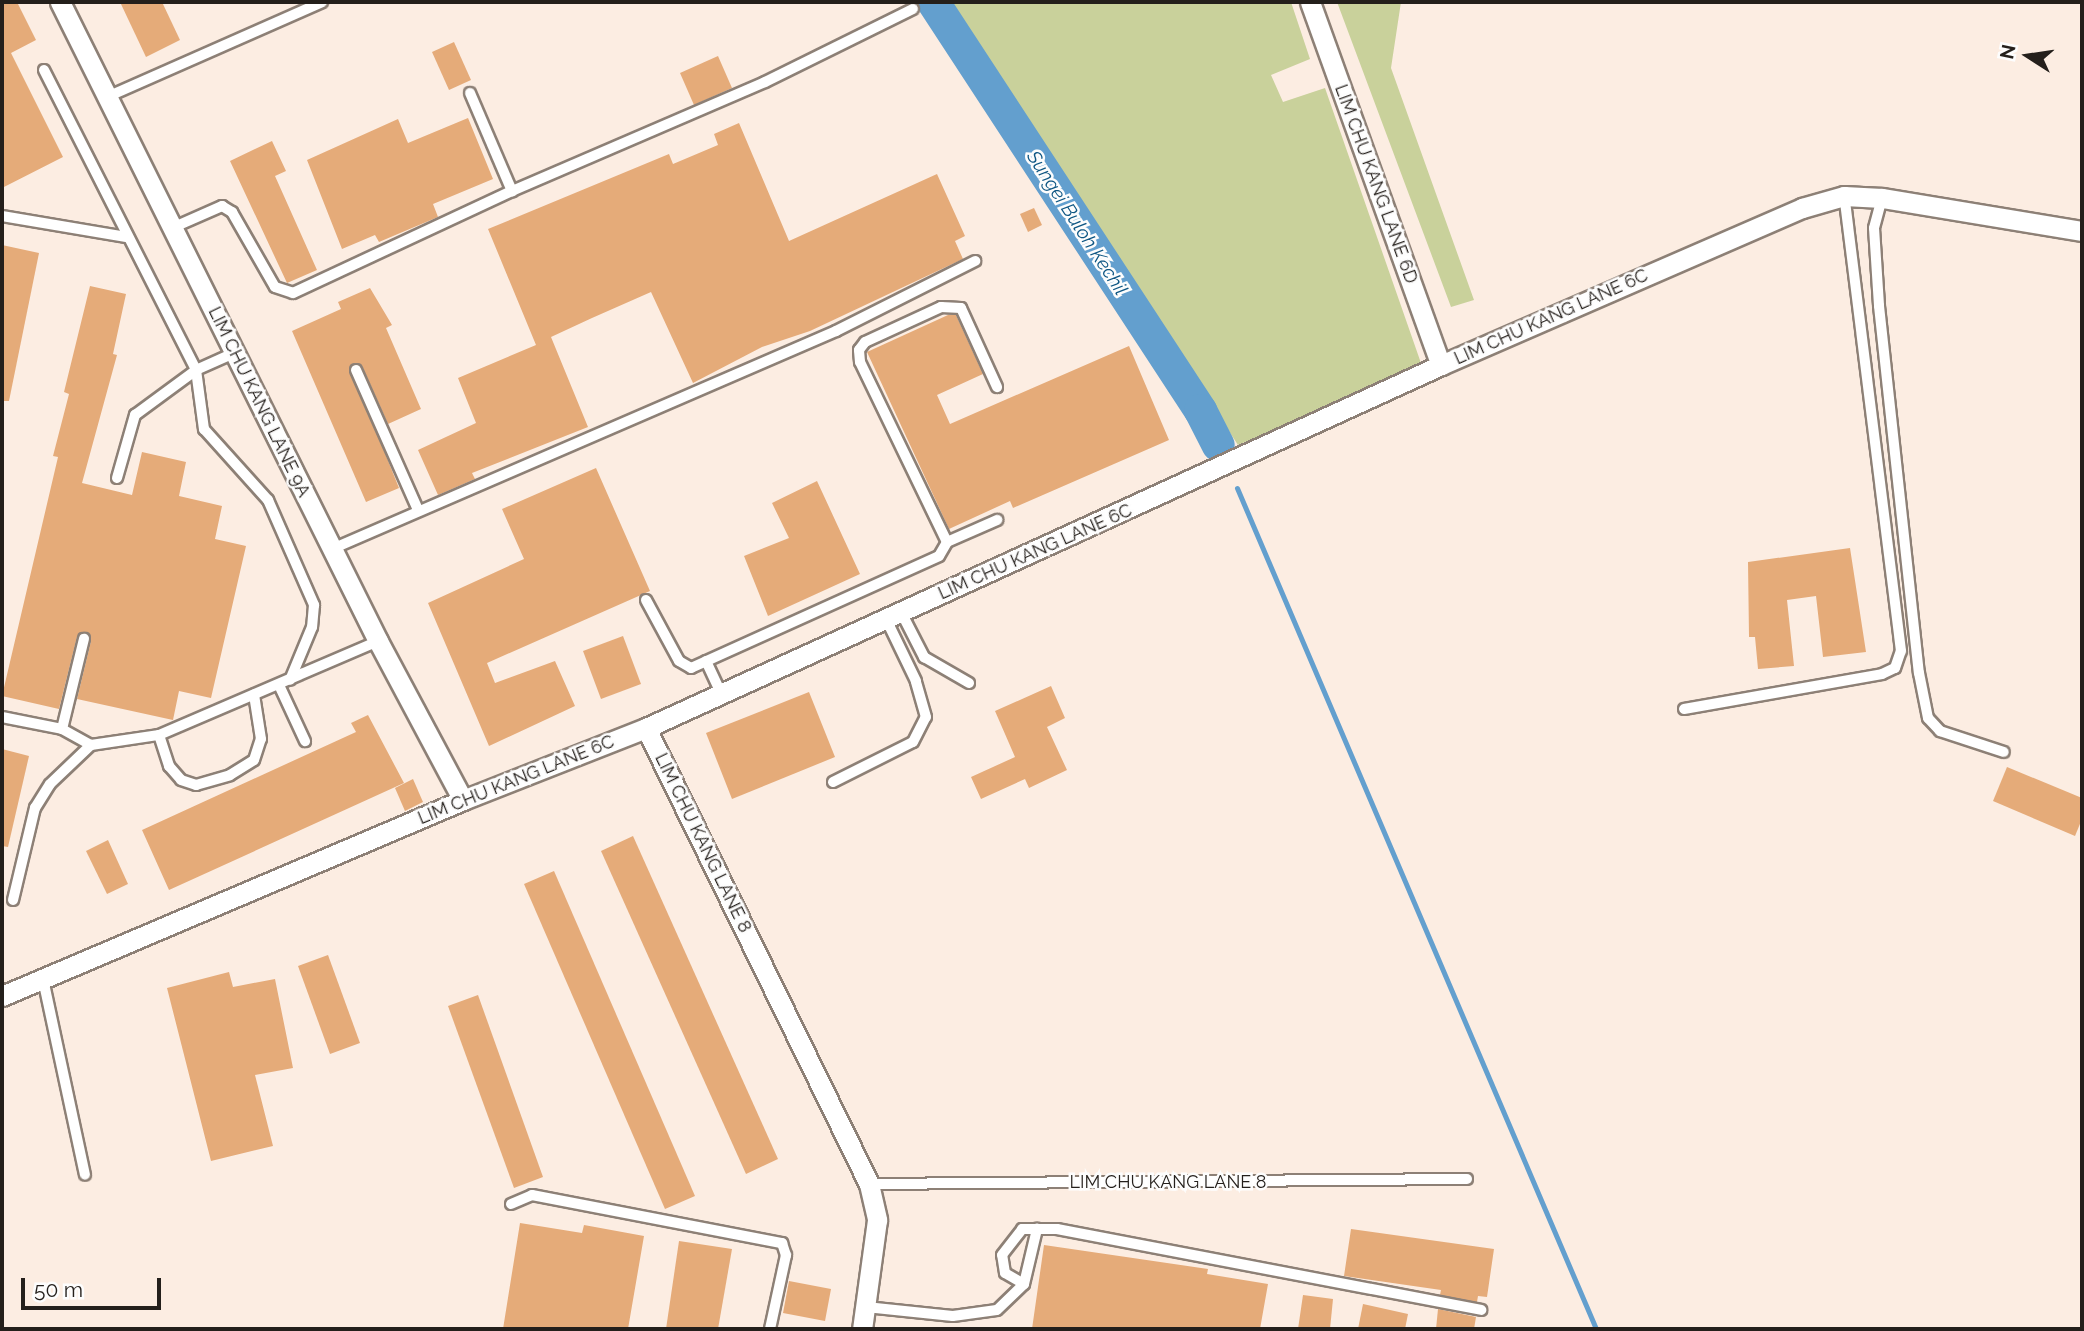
<!DOCTYPE html>
<style>
body{margin:0}
#map{position:relative;width:2084px;height:1331px;overflow:hidden;background:#fcede2;font-family:Raleway,sans-serif}
div>[style]{position:absolute}
.green>*{inset:0;background:#c9d19b}
.stream>*{height:5px;margin:-2.5px;padding:0 2.5px;transform-origin:2.5px;border-radius:2.5px;background:#639fce}
.river>*{height:33px;margin:-16.5px;padding:0 16.5px;transform-origin:16.5px;border-radius:16.5px;background:#639fce}
.building>*{inset:0;background:#e5ab79}
.roads{filter:drop-shadow(2px 0 #8d8076) drop-shadow(-2px 0 #8d8076) drop-shadow(0 2px #8d8076) drop-shadow(0 -2px #8d8076)}
.lane>*{height:10px;margin:-5px;padding:0 5px;transform-origin:5px;border-radius:5px;background:#fff}
.street>*{height:19px;margin:-9.5px;padding:0 9.5px;transform-origin:9.5px;border-radius:9.5px;background:#fff}
span{translate:-50% -50%;white-space:nowrap;text-align:center;line-height:1.15;-webkit-text-stroke:5px #fdfdfd;paint-order:stroke}
.street-label{font-size:18px;color:#241f1b}
.water-label{font-size:19px;color:#0e5683;font-style:italic}
.frame{position:absolute;inset:0;border:4px solid #241f1b;pointer-events:none}
.north{position:absolute;left:1993px;top:21px;width:70px;height:70px;-webkit-text-stroke:5px #fdfdfd;paint-order:stroke;rotate:282deg;font-size:19px;font-weight:700;line-height:28px;text-align:center;color:#241f1b}
.north::after{content:'';display:block;margin:auto;width:24px;height:32px;background:#241f1b;clip-path:polygon(50% 0,100% 100%,50% 72%,0 100%)}
.scale{position:absolute;left:21px;top:1278px;width:140px;height:32px;box-sizing:border-box;border:4px solid #241f1b;border-top:0;padding-left:9px;font-size:21px;line-height:24px;white-space:nowrap;color:#241f1b;-webkit-text-stroke:5px #fdfdfd;paint-order:stroke}
</style>
<div id="map">
<div class="green">
<i style="clip-path:polygon(950px 2px,1291px 2px,1310px 59px,1271px 75px,1283px 102px,1325px 88px,1422px 366px,1238px 445px)"></i>
<i style="clip-path:polygon(1337px 2px,1401px 2px,1391px 68px,1474px 300px,1451px 307px)"></i>
</div>
<div class="stream">
<i style="left:1237px;top:488px;width:914px;rotate:66.88deg"></i>
</div>
<div class="river">
<i style="left:933px;top:2px;width:488px;rotate:56.8deg"></i>
<i style="left:1200px;top:410px;width:39px;rotate:63deg"></i>
</div>
<div class="building">
<i style="clip-path:polygon(2px 2px,17px 2px,36px 40px,11px 53px,63px 157px,2px 188px)"></i>
<i style="clip-path:polygon(120px 2px,162px 2px,180px 40px,146px 57px)"></i>
<i style="clip-path:polygon(454px 42px,471px 80px,449px 90px,432px 52px)"></i>
<i style="clip-path:polygon(718px 56px,732px 88px,694px 105px,680px 73px)"></i>
<i style="clip-path:polygon(468px 118px,493px 179px,433px 204px,438px 217px,379px 242px,375px 235px,342px 249px,307px 160px,398px 119px,408px 143px)"></i>
<i style="clip-path:polygon(739px 123px,789px 241px,937px 174px,965px 236px,955px 241px,963px 259px,810px 331px,762px 347px,693px 383px,651px 292px,592px 318px,551px 337px,588px 427px,472px 473px,475px 479px,438px 495px,418px 450px,476px 423px,458px 378px,536px 345px,488px 229px,669px 154px,673px 164px,718px 145px,714px 134px)"></i>
<i style="clip-path:polygon(272px 141px,286px 171px,275px 176px,317px 270px,287px 283px,230px 161px)"></i>
<i style="clip-path:polygon(1034px 208px,1042px 225px,1028px 232px,1020px 214px)"></i>
<i style="clip-path:polygon(2px 245px,39px 253px,9px 401px,2px 401px)"></i>
<i style="clip-path:polygon(90px 286px,126px 294px,113px 354px,117px 355px,82px 483px,132px 495px,142px 452px,186px 462px,179px 496px,222px 506px,215px 539px,246px 546px,211px 698px,179px 691px,173px 720px,77px 699px,91px 641px,85px 632px,77px 637px,59px 709px,2px 696px,58px 457px,53px 456px,69px 394px,64px 392px)"></i>
<i style="clip-path:polygon(370px 288px,392px 325px,386px 328px,421px 409px,388px 424px,362px 366px,356px 363px,350px 366px,399px 488px,366px 502px,292px 331px,341px 309px,338px 302px)"></i>
<i style="clip-path:polygon(948px 315px,956px 315px,983px 374px,937px 395px,950px 424px,1129px 346px,1169px 440px,1013px 508px,1010px 501px,949px 529px,867px 352px)"></i>
<i style="clip-path:polygon(596px 468px,650px 591px,487px 663px,495px 683px,555px 661px,575px 706px,489px 746px,428px 603px,524px 559px,502px 509px)"></i>
<i style="clip-path:polygon(817px 481px,860px 574px,768px 616px,744px 556px,789px 538px,772px 503px)"></i>
<i style="clip-path:polygon(1850px 548px,1866px 652px,1823px 657px,1816px 596px,1787px 600px,1794px 666px,1758px 669px,1755px 637px,1749px 637px,1748px 562px)"></i>
<i style="clip-path:polygon(623px 636px,641px 684px,601px 699px,583px 651px)"></i>
<i style="clip-path:polygon(1051px 686px,1065px 718px,1047px 727px,1067px 770px,1029px 788px,1025px 779px,981px 799px,971px 777px,1015px 757px,995px 711px)"></i>
<i style="clip-path:polygon(809px 692px,835px 757px,732px 799px,706px 733px)"></i>
<i style="clip-path:polygon(368px 715px,404px 783px,169px 890px,142px 830px,356px 732px,351px 723px)"></i>
<i style="clip-path:polygon(2px 749px,29px 756px,8px 847px,2px 846px)"></i>
<i style="clip-path:polygon(2007px 767px,2082px 798px,2082px 819px,2075px 836px,1993px 801px)"></i>
<i style="clip-path:polygon(413px 779px,423px 802px,405px 811px,395px 788px)"></i>
<i style="clip-path:polygon(633px 836px,778px 1159px,746px 1174px,601px 851px)"></i>
<i style="clip-path:polygon(108px 840px,128px 884px,107px 894px,86px 851px)"></i>
<i style="clip-path:polygon(554px 871px,695px 1196px,665px 1209px,524px 884px)"></i>
<i style="clip-path:polygon(328px 955px,360px 1043px,330px 1054px,298px 966px)"></i>
<i style="clip-path:polygon(229px 972px,233px 987px,275px 979px,293px 1068px,255px 1075px,273px 1146px,211px 1161px,167px 988px)"></i>
<i style="clip-path:polygon(478px 995px,543px 1177px,514px 1188px,448px 1006px)"></i>
<i style="clip-path:polygon(520px 1223px,582px 1233px,584px 1225px,644px 1236px,628px 1329px,503px 1329px)"></i>
<i style="clip-path:polygon(1351px 1229px,1494px 1249px,1487px 1297px,1478px 1296px,1477px 1302px,1440px 1295px,1441px 1290px,1344px 1276px)"></i>
<i style="clip-path:polygon(679px 1241px,732px 1249px,718px 1329px,666px 1329px)"></i>
<i style="clip-path:polygon(1044px 1245px,1208px 1269px,1207px 1274px,1268px 1284px,1260px 1329px,1032px 1329px)"></i>
<i style="clip-path:polygon(789px 1281px,831px 1289px,825px 1321px,783px 1313px)"></i>
<i style="clip-path:polygon(1303px 1295px,1333px 1299px,1330px 1329px,1298px 1329px)"></i>
<i style="clip-path:polygon(1363px 1304px,1408px 1314px,1405px 1329px,1358px 1329px)"></i>
<i style="clip-path:polygon(1438px 1309px,1476px 1317px,1474px 1329px,1436px 1329px)"></i>
</div>
<div class="roads">
<div class="lane">
<i style="left:44px;top:70px;width:336px;rotate:63.1deg"></i>
<i style="left:196px;top:370px;width:60px;rotate:82.3deg"></i>
<i style="left:204px;top:429px;width:96px;rotate:48deg"></i>
<i style="left:268px;top:500px;width:115px;rotate:66.3deg"></i>
<i style="left:314px;top:605px;width:22px;rotate:95deg"></i>
<i style="left:312px;top:627px;width:57px;rotate:112.5deg"></i>
<i style="left:470px;top:93px;width:107px;rotate:66.8deg"></i>
<i style="left:107px;top:97px;width:235px;rotate:-23.8deg"></i>
<i style="left:1882px;top:198px;width:31px;rotate:105deg"></i>
<i style="left:1874px;top:228px;width:78px;rotate:86.3deg"></i>
<i style="left:1879px;top:306px;width:369px;rotate:83.8deg"></i>
<i style="left:1919px;top:673px;width:46px;rotate:78.7deg"></i>
<i style="left:1928px;top:718px;width:18px;rotate:47deg"></i>
<i style="left:1940px;top:731px;width:67px;rotate:18.2deg"></i>
<i style="left:2px;top:216px;width:126px;rotate:9.6deg"></i>
<i style="left:172px;top:228px;width:55px;rotate:-23.7deg"></i>
<i style="left:222px;top:206px;width:12px;rotate:31deg"></i>
<i style="left:232px;top:212px;width:86px;rotate:60.2deg"></i>
<i style="left:275px;top:287px;width:19px;rotate:18deg"></i>
<i style="left:293px;top:293px;width:242px;rotate:-25deg"></i>
<i style="left:512px;top:191px;width:275px;rotate:-23.3deg"></i>
<i style="left:765px;top:82px;width:165px;rotate:-26.3deg"></i>
<i style="left:356px;top:370px;width:153px;rotate:66.1deg"></i>
<i style="left:117px;top:478px;width:66px;rotate:-74.1deg"></i>
<i style="left:135px;top:415px;width:76px;rotate:-36.4deg"></i>
<i style="left:196px;top:370px;width:42px;rotate:-24.1deg"></i>
<i style="left:947px;top:542px;width:200px;rotate:-115.8deg"></i>
<i style="left:860px;top:362px;width:12px;rotate:-95deg"></i>
<i style="left:859px;top:350px;width:10px;rotate:-53deg"></i>
<i style="left:865px;top:342px;width:84px;rotate:-24.7deg"></i>
<i style="left:941px;top:307px;width:20px;rotate:3deg"></i>
<i style="left:961px;top:308px;width:87px;rotate:65.5deg"></i>
<i style="left:332px;top:549px;width:549px;rotate:-23.39deg"></i>
<i style="left:836px;top:331px;width:156px;rotate:-26.7deg"></i>
<i style="left:646px;top:600px;width:69px;rotate:61.6deg"></i>
<i style="left:679px;top:661px;width:14px;rotate:30deg"></i>
<i style="left:691px;top:668px;width:272px;rotate:-24.3deg"></i>
<i style="left:939px;top:556px;width:16px;rotate:-60deg"></i>
<i style="left:947px;top:542px;width:55px;rotate:-23.7deg"></i>
<i style="left:901px;top:612px;width:51px;rotate:62.9deg"></i>
<i style="left:924px;top:657px;width:52px;rotate:30deg"></i>
<i style="left:706px;top:661px;width:35px;rotate:65deg"></i>
<i style="left:279px;top:685px;width:62px;rotate:65.1deg"></i>
<i style="left:1684px;top:709px;width:201px;rotate:-10deg"></i>
<i style="left:1882px;top:674px;width:14px;rotate:-25deg"></i>
<i style="left:1895px;top:668px;width:18px;rotate:-71deg"></i>
<i style="left:1901px;top:651px;width:459px;rotate:-97.1deg"></i>
<i style="left:2px;top:717px;width:61px;rotate:11.3deg"></i>
<i style="left:62px;top:729px;width:33px;rotate:29deg"></i>
<i style="left:91px;top:745px;width:69px;rotate:-8.4deg"></i>
<i style="left:159px;top:735px;width:238px;rotate:-23.2deg"></i>
<i style="left:62px;top:729px;width:93px;rotate:-76.3deg"></i>
<i style="left:159px;top:735px;width:33px;rotate:72deg"></i>
<i style="left:169px;top:766px;width:18px;rotate:49deg"></i>
<i style="left:181px;top:780px;width:16px;rotate:18deg"></i>
<i style="left:196px;top:785px;width:35px;rotate:-16deg"></i>
<i style="left:230px;top:775px;width:28px;rotate:-32deg"></i>
<i style="left:254px;top:760px;width:22px;rotate:-72deg"></i>
<i style="left:261px;top:739px;width:45px;rotate:-99deg"></i>
<i style="left:833px;top:782px;width:89px;rotate:-26.6deg"></i>
<i style="left:913px;top:742px;width:28px;rotate:-63deg"></i>
<i style="left:926px;top:717px;width:37px;rotate:-106deg"></i>
<i style="left:916px;top:681px;width:69px;rotate:-115.8deg"></i>
<i style="left:13px;top:900px;width:95px;rotate:-76.6deg"></i>
<i style="left:35px;top:808px;width:28px;rotate:-58deg"></i>
<i style="left:50px;top:784px;width:57px;rotate:-43.6deg"></i>
<i style="left:43px;top:979px;width:200px;rotate:77.9deg"></i>
<i style="left:869px;top:1184px;width:598px;rotate:-0.48deg"></i>
<i style="left:511px;top:1204px;width:23px;rotate:-23deg"></i>
<i style="left:532px;top:1195px;width:255px;rotate:10.9deg"></i>
<i style="left:782px;top:1243px;width:13px;rotate:72deg"></i>
<i style="left:786px;top:1255px;width:76px;rotate:102.2deg"></i>
<i style="left:1024px;top:1284px;width:22px;rotate:-150deg"></i>
<i style="left:1005px;top:1273px;width:18px;rotate:-99deg"></i>
<i style="left:1002px;top:1255px;width:33px;rotate:-52deg"></i>
<i style="left:1022px;top:1229px;width:15px"></i>
<i style="left:866px;top:1307px;width:87px;rotate:5.9deg"></i>
<i style="left:953px;top:1316px;width:44px;rotate:-7.8deg"></i>
<i style="left:997px;top:1310px;width:37px;rotate:-44deg"></i>
<i style="left:1024px;top:1284px;width:57px;rotate:-76.7deg"></i>
<i style="left:1037px;top:1229px;width:20px"></i>
<i style="left:1057px;top:1229px;width:432px;rotate:10.8deg"></i>
</div>
<div class="street">
<i style="left:60px;top:2px;width:714px;rotate:63.54deg"></i>
<i style="left:378px;top:641px;width:180px;rotate:61.9deg"></i>
<i style="left:1310px;top:2px;width:386px;rotate:70.2deg"></i>
<i style="left:646px;top:728px;width:508px;rotate:63.94deg"></i>
<i style="left:869px;top:1184px;width:37px;rotate:77deg"></i>
<i style="left:877px;top:1220px;width:110px;rotate:97.8deg"></i>
<i style="left:2px;top:996px;width:501px;rotate:-23.03deg"></i>
<i style="left:463px;top:800px;width:197px;rotate:-21.5deg"></i>
<i style="left:646px;top:728px;width:874px;rotate:-24.54deg"></i>
<i style="left:1441px;top:365px;width:394px;rotate:-23.5deg"></i>
<i style="left:1802px;top:208px;width:44px;rotate:-15.9deg"></i>
<i style="left:1844px;top:196px;width:38px;rotate:3deg"></i>
<i style="left:1882px;top:198px;width:203px;rotate:9.4deg"></i>
</div>
</div>
<div class="street-label">
<span style="left:1376px;top:184px;rotate:70deg">LIM CHU KANG LANE 6D</span>
<span style="left:1551px;top:317px;rotate:-24deg">LIM CHU KANG LANE 6C</span>
<span style="left:259px;top:402px;rotate:64deg">LIM CHU KANG LANE 9A</span>
<span style="left:1035px;top:552px;rotate:-24deg">LIM CHU KANG LANE 6C</span>
<span style="left:516px;top:780px;rotate:-22deg">LIM CHU KANG LANE 6C</span>
<span style="left:703px;top:843px;rotate:64deg">LIM CHU KANG LANE 8</span>
<span style="left:1168px;top:1182px">LIM CHU KANG LANE 8</span>
</div>
<div class="water-label">
<span style="left:1077px;top:223px;rotate:57deg">Sungei Buloh Kechil</span>
</div>
<div class="frame"></div>
<div class="north">N</div>
<div class="scale">50 m</div>
</div>
